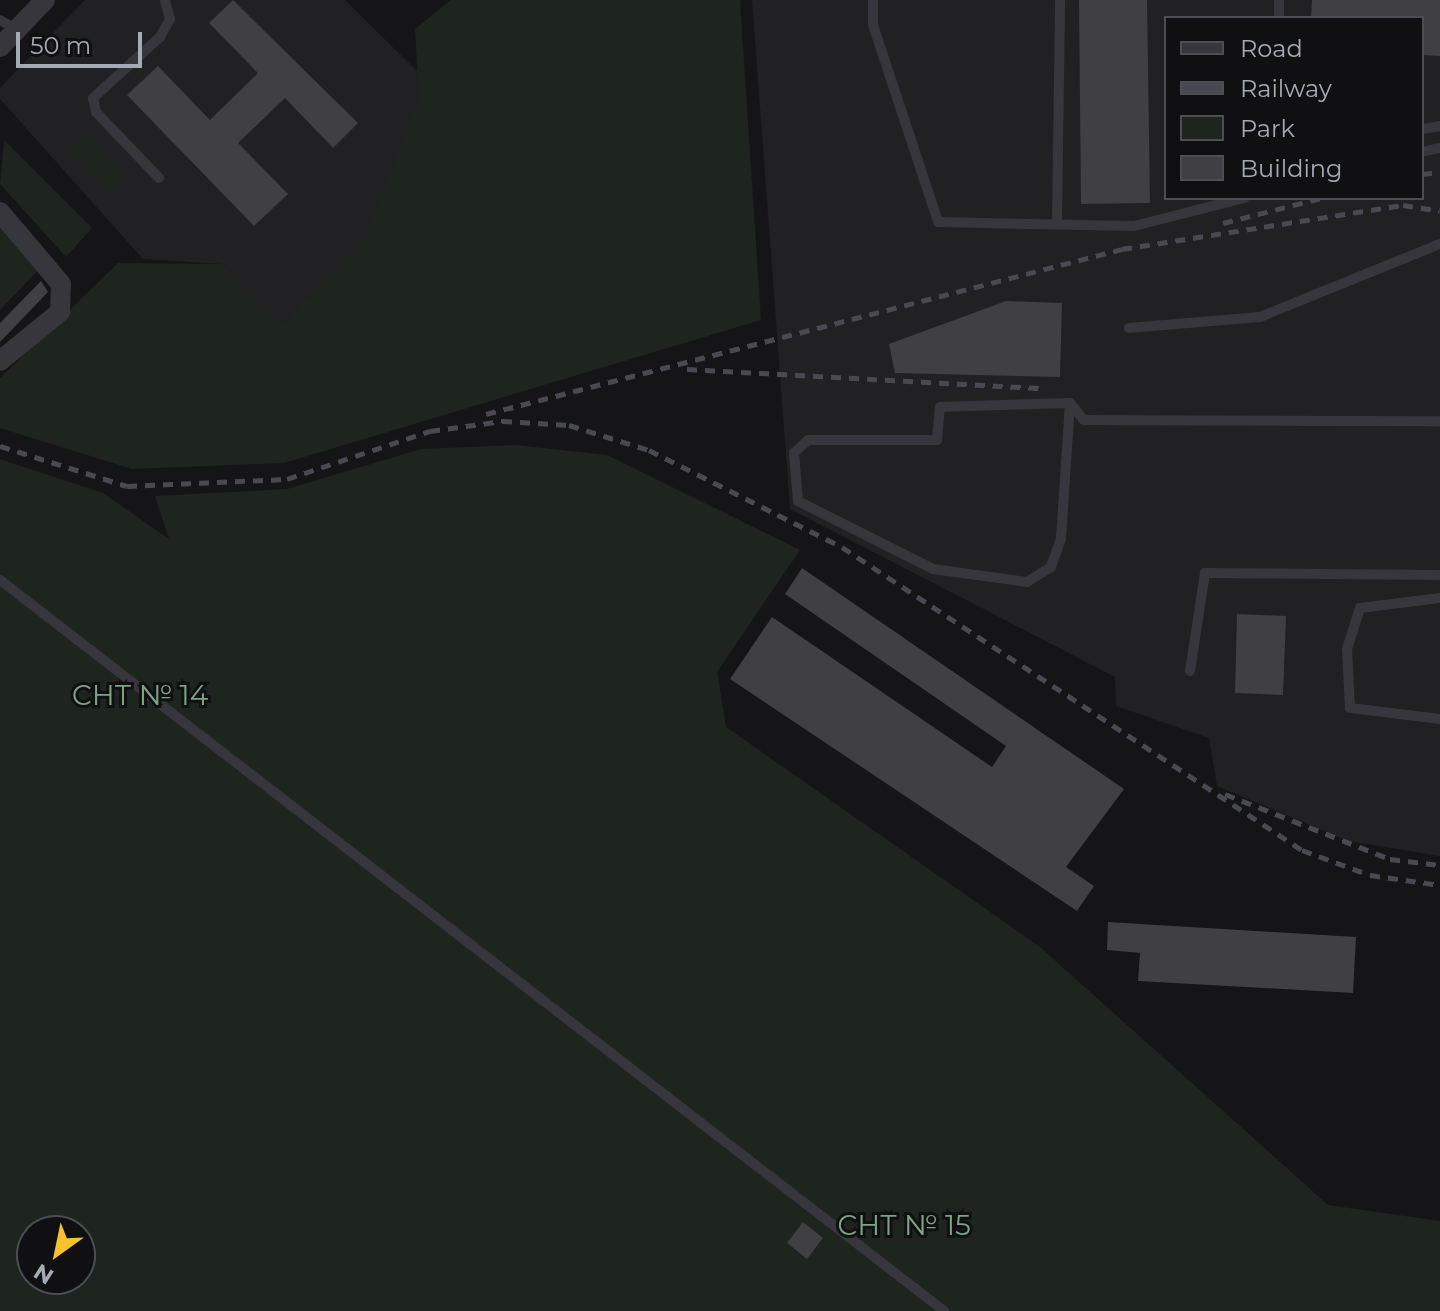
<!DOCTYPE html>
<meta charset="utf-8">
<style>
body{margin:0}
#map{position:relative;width:1440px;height:1311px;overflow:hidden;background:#151517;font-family:Montserrat,sans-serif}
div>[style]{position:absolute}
.built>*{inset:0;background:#212124}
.green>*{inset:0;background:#1d251e}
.building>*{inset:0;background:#3f3f44}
.service>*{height:10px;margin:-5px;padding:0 5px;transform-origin:5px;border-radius:5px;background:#36363c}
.minor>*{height:20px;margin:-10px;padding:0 10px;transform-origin:10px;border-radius:10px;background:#36363c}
.rail>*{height:5px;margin-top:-2.5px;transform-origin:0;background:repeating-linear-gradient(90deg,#494a51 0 10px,transparent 0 18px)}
span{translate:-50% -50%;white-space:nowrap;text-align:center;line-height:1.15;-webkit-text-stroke:6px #101012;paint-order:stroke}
.park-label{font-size:28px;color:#7ca382}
.legend{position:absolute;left:1164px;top:16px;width:260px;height:184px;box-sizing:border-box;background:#101012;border:2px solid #4c4e54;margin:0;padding:10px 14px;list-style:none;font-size:24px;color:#a6aab7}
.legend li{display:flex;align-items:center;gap:16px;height:40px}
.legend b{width:40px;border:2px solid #4c4e54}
.north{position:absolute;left:16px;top:1215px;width:80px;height:80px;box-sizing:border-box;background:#101012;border:2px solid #4c4e54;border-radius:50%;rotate:213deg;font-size:22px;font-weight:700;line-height:32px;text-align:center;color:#a6aab7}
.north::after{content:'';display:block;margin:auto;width:28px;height:36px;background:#f7c22c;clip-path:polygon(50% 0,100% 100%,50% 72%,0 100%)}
.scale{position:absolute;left:16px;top:32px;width:126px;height:36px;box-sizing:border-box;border:4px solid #a6aab7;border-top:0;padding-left:10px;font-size:24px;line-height:28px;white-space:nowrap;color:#a6aab7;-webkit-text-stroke:6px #101012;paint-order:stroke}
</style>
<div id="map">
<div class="built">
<i style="clip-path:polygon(85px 0,345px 0,482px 135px,284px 326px,222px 264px,143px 259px,0 99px,0 88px)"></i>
<i style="clip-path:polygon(evenodd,752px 0,1440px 0,1440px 856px,1348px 841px,1217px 786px,1209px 738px,1116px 706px,1115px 677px,790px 509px,752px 0,1166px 18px,1422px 18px,1422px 198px,1166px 198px,1166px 18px)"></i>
</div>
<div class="green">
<i style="clip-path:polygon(451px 0,740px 0,761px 320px,284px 463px,132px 469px,0 428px,0 378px,118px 263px,222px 264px,284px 325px,367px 234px,419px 98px,415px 29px)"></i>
<i style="clip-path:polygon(84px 133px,126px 176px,108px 194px,66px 151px)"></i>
<i style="clip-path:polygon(4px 140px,92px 228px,66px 257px,0 184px)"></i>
<i style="clip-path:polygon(0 222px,43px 265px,0 310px)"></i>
<i style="clip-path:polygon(evenodd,516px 445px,607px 455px,800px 550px,717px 672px,726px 727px,1040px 947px,1328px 1205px,1440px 1221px,1440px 1311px,0 1311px,0 459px,103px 493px,169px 539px,155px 496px,287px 489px,421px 449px,516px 445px,32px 1231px,80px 1231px,80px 1279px,32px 1279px,32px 1231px)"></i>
</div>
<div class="building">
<i style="clip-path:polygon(233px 0,358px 123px,333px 148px,285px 98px,238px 143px,288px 194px,254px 226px,127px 95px,158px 66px,210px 120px,258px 73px,209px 23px)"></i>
<i style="clip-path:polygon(1079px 0,1147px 0,1150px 203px,1081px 204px)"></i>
<i style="clip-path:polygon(1312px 0,1440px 0,1440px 56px,1422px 55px,1422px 18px,1311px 18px)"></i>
<i style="clip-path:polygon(41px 281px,48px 292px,0 342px,0 323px)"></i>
<i style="clip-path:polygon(1006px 301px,1062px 303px,1060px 377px,895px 373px,889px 344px)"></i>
<i style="clip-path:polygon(802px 568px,1124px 789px,1066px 867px,1094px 886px,1077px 911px,730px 679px,772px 617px,992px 767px,1006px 746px,785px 594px)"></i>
<i style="clip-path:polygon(1237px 614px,1286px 616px,1283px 695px,1235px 693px)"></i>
<i style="clip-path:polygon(1108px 922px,1356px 937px,1353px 993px,1138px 981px,1140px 953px,1107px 950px)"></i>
<i style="clip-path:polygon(803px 1222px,823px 1238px,807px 1259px,787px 1243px)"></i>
</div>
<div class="service">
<i style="left:873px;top:0;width:25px;rotate:90deg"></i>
<i style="left:873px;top:25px;width:207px;rotate:71.7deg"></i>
<i style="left:938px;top:222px;width:196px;rotate:1.2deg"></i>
<i style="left:1134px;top:226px;width:114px;rotate:-14.3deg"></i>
<i style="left:1279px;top:18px;width:18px;rotate:-90deg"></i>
<i style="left:0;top:20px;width:20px;rotate:30deg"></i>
<i style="left:1422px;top:129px;width:18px;rotate:-9deg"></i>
<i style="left:1422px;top:152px;width:18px;rotate:-13deg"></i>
<i style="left:159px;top:178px;width:91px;rotate:-133.7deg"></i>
<i style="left:96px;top:112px;width:14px;rotate:-102deg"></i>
<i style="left:93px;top:98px;width:91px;rotate:-42.3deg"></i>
<i style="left:160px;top:37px;width:21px;rotate:-61deg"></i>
<i style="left:170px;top:19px;width:20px;rotate:-105deg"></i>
<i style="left:1057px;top:222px;width:222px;rotate:-89.2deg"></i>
<i style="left:1129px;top:328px;width:131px;rotate:-4.8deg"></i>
<i style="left:1260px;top:317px;width:194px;rotate:-22.1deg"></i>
<i style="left:1070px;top:403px;width:136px;rotate:93.8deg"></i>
<i style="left:1061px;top:539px;width:30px;rotate:110deg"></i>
<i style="left:1051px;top:567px;width:28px;rotate:148deg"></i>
<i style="left:1027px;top:582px;width:95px;rotate:-172.1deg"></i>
<i style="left:933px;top:569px;width:151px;rotate:-153.3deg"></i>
<i style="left:798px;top:501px;width:48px;rotate:-94.8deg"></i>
<i style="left:794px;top:453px;width:19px;rotate:-43deg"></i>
<i style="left:808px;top:440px;width:129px"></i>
<i style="left:937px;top:440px;width:33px;rotate:-85deg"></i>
<i style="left:940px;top:407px;width:130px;rotate:-1.8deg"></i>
<i style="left:1070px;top:403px;width:22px;rotate:51deg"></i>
<i style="left:1084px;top:420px;width:356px;rotate:0.2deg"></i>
<i style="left:0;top:580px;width:1194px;rotate:37.75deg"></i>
<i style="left:1440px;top:598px;width:81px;rotate:172.9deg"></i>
<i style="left:1360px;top:608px;width:43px;rotate:107.6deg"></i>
<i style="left:1347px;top:649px;width:59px;rotate:87.1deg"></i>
<i style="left:1350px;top:708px;width:91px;rotate:7deg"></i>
<i style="left:1190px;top:671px;width:99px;rotate:-81.3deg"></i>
<i style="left:1205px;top:573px;width:235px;rotate:0.5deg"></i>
</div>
<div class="minor">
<i style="left:0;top:47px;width:65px;rotate:-46.2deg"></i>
<i style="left:0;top:212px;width:94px;rotate:49.7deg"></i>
<i style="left:61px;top:284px;width:28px;rotate:92deg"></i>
<i style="left:60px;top:312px;width:77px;rotate:140.8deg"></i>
</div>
<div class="rail">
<i style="left:1422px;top:174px;width:18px;rotate:-6deg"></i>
<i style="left:1223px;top:223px;width:101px;rotate:-14.3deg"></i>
<i style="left:687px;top:369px;width:355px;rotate:3.1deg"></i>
<i style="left:486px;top:414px;width:657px;rotate:-14.54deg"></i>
<i style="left:1122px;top:249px;width:284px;rotate:-8.9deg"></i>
<i style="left:1403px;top:205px;width:37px;rotate:9deg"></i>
<i style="left:0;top:446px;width:133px;rotate:17.5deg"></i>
<i style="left:127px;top:486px;width:160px;rotate:-2.5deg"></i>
<i style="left:287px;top:479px;width:151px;rotate:-18.6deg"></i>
<i style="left:430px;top:431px;width:73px;rotate:-7.9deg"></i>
<i style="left:502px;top:421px;width:67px;rotate:3.4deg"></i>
<i style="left:569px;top:425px;width:84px;rotate:17.4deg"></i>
<i style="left:649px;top:450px;width:216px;rotate:26.7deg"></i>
<i style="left:842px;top:547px;width:551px;rotate:33.37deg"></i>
<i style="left:1302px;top:850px;width:72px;rotate:20.2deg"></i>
<i style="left:1370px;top:875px;width:71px;rotate:8.1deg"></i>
<i style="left:1225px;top:794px;width:177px;rotate:21.5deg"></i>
<i style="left:1390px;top:859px;width:50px;rotate:6.8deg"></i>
</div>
<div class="park-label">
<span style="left:140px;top:695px">СНТ № 14</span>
<span style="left:904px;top:1225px">СНТ № 15</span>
</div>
<ul class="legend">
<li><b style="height:10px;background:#36363c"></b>Road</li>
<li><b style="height:10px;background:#494a51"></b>Railway</li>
<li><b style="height:22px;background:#1d251e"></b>Park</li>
<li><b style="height:22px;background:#3f3f44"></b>Building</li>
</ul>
<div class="north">N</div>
<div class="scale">50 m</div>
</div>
